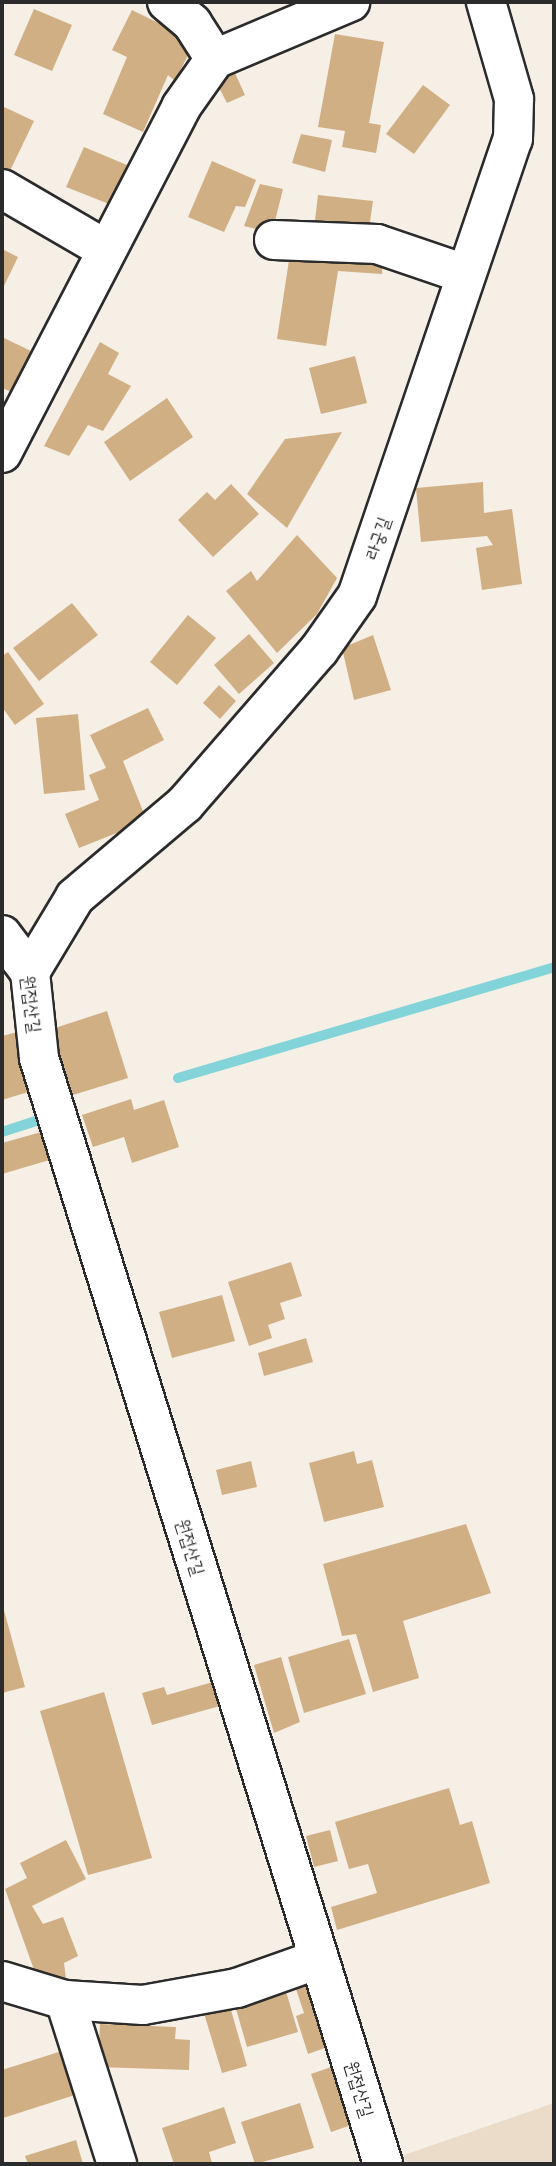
<!DOCTYPE html>
<meta charset="utf-8">
<style>
body{margin:0}
#map{position:relative;width:556px;height:2166px;overflow:hidden;background:#f6efe6;font-family:Mali,"Poor Story",sans-serif}
div>[style]{position:absolute}
.built>*{inset:0;background:#ebdcc9}
.stream>*{height:10px;margin:-5px;padding:0 5px;transform-origin:5px;border-radius:5px;background:#82d4d8}
.building>*{inset:0;background:#d1af84}
.roads{filter:drop-shadow(2px 0 #2b2b2b) drop-shadow(-2px 0 #2b2b2b) drop-shadow(0 2px #2b2b2b) drop-shadow(0 -2px #2b2b2b)}
.minor>*{height:38px;margin:-19px;padding:0 19px;transform-origin:19px;border-radius:19px;background:#fff}
span{translate:-50% -50%;white-space:nowrap;text-align:center;line-height:1.15;-webkit-text-stroke:7px #fff;paint-order:stroke}
.street-label{font-size:18px;color:#2b2b2b}
.frame{position:absolute;inset:0;border:4px solid #2b2b2b;pointer-events:none}
</style>
<div id="map">
<div class="built">
<i style="clip-path:polygon(554px 2103px,554px 2164px,407px 2164px,404px 2155px)"></i>
</div>
<div class="stream">
<i style="left:178px;top:1078px;width:392px;rotate:-16.4deg"></i>
<i style="left:2px;top:1132px;width:36px;rotate:-18deg"></i>
</div>
<div class="building">
<i style="clip-path:polygon(34px 9px,72px 25px,52px 71px,14px 55px)"></i>
<i style="clip-path:polygon(132px 10px,195px 41px,175px 81px,168px 75px,143px 132px,103px 114px,127px 57px,112px 50px)"></i>
<i style="clip-path:polygon(335px 34px,384px 42px,369px 123px,381px 125px,376px 153px,342px 147px,345px 131px,318px 127px)"></i>
<i style="clip-path:polygon(235px 73px,245px 95px,227px 103px,216px 82px)"></i>
<i style="clip-path:polygon(423px 85px,450px 105px,414px 154px,386px 134px)"></i>
<i style="clip-path:polygon(2px 106px,34px 121px,7px 177px,2px 174px)"></i>
<i style="clip-path:polygon(301px 134px,332px 140px,325px 172px,292px 163px)"></i>
<i style="clip-path:polygon(84px 147px,127px 165px,109px 204px,66px 187px)"></i>
<i style="clip-path:polygon(212px 161px,256px 180px,245px 207px,236px 206px,224px 232px,188px 217px)"></i>
<i style="clip-path:polygon(260px 184px,283px 189px,272px 233px,244px 226px)"></i>
<i style="clip-path:polygon(318px 195px,373px 201px,367px 243px,313px 237px)"></i>
<i style="clip-path:polygon(291px 247px,383px 256px,382px 274px,338px 271px,326px 346px,277px 339px)"></i>
<i style="clip-path:polygon(2px 249px,18px 257px,2px 290px)"></i>
<i style="clip-path:polygon(2px 337px,33px 352px,14px 393px,2px 388px)"></i>
<i style="clip-path:polygon(100px 342px,119px 353px,108px 374px,131px 386px,103px 431px,88px 425px,69px 456px,44px 446px)"></i>
<i style="clip-path:polygon(355px 356px,367px 403px,321px 414px,309px 368px)"></i>
<i style="clip-path:polygon(167px 398px,193px 437px,130px 481px,104px 442px)"></i>
<i style="clip-path:polygon(342px 432px,287px 528px,247px 494px,285px 439px)"></i>
<i style="clip-path:polygon(483px 482px,484px 513px,512px 509px,522px 584px,482px 590px,476px 548px,493px 545px,487px 536px,421px 542px,416px 488px)"></i>
<i style="clip-path:polygon(231px 484px,259px 514px,213px 557px,178px 520px,207px 492px,215px 500px)"></i>
<i style="clip-path:polygon(297px 535px,337px 578px,317px 614px,277px 653px,226px 591px,251px 571px,257px 581px)"></i>
<i style="clip-path:polygon(72px 603px,98px 635px,39px 681px,13px 648px)"></i>
<i style="clip-path:polygon(188px 615px,216px 638px,177px 685px,150px 662px)"></i>
<i style="clip-path:polygon(249px 634px,274px 663px,239px 694px,214px 665px)"></i>
<i style="clip-path:polygon(373px 635px,391px 690px,354px 700px,342px 648px)"></i>
<i style="clip-path:polygon(8px 652px,44px 704px,15px 725px,2px 707px,2px 656px)"></i>
<i style="clip-path:polygon(219px 685px,236px 701px,220px 719px,203px 703px)"></i>
<i style="clip-path:polygon(148px 708px,164px 740px,123px 761px,147px 821px,79px 848px,65px 814px,99px 800px,89px 775px,106px 768px,90px 735px)"></i>
<i style="clip-path:polygon(78px 714px,85px 790px,44px 794px,36px 718px)"></i>
<i style="clip-path:polygon(107px 1011px,128px 1078px,73px 1095px,52px 1029px)"></i>
<i style="clip-path:polygon(17px 1032px,35px 1090px,2px 1100px,2px 1036px)"></i>
<i style="clip-path:polygon(131px 1099px,134px 1110px,164px 1100px,179px 1147px,132px 1163px,124px 1137px,93px 1147px,82px 1115px)"></i>
<i style="clip-path:polygon(45px 1131px,53px 1159px,2px 1174px,2px 1143px)"></i>
<i style="clip-path:polygon(291px 1262px,302px 1296px,280px 1303px,285px 1319px,268px 1325px,272px 1338px,249px 1346px,228px 1282px)"></i>
<i style="clip-path:polygon(222px 1295px,235px 1341px,172px 1358px,159px 1312px)"></i>
<i style="clip-path:polygon(306px 1338px,313px 1362px,264px 1376px,258px 1353px)"></i>
<i style="clip-path:polygon(354px 1451px,357px 1464px,372px 1460px,384px 1507px,324px 1522px,309px 1463px)"></i>
<i style="clip-path:polygon(251px 1461px,257px 1487px,222px 1495px,216px 1470px)"></i>
<i style="clip-path:polygon(466px 1524px,491px 1593px,403px 1621px,419px 1678px,373px 1692px,356px 1634px,342px 1636px,323px 1564px)"></i>
<i style="clip-path:polygon(2px 1603px,25px 1687px,2px 1693px)"></i>
<i style="clip-path:polygon(349px 1639px,366px 1694px,304px 1713px,288px 1657px)"></i>
<i style="clip-path:polygon(281px 1657px,300px 1722px,274px 1733px,254px 1665px)"></i>
<i style="clip-path:polygon(220px 1680px,227px 1704px,152px 1725px,142px 1693px,164px 1687px,167px 1695px)"></i>
<i style="clip-path:polygon(104px 1692px,152px 1858px,88px 1875px,40px 1711px)"></i>
<i style="clip-path:polygon(449px 1788px,460px 1825px,472px 1821px,490px 1883px,337px 1930px,331px 1907px,377px 1893px,368px 1864px,349px 1869px,335px 1822px)"></i>
<i style="clip-path:polygon(330px 1830px,338px 1861px,314px 1867px,306px 1836px)"></i>
<i style="clip-path:polygon(66px 1840px,86px 1879px,32px 1906px,43px 1924px,63px 1917px,78px 1956px,64px 1963px,66px 1979px,37px 1978px,5px 1889px,27px 1878px,20px 1863px)"></i>
<i style="clip-path:polygon(312px 1984px,333px 2045px,308px 2054px,296px 2016px,304px 2013px,296px 1989px)"></i>
<i style="clip-path:polygon(285px 1988px,298px 2032px,247px 2047px,234px 2002px)"></i>
<i style="clip-path:polygon(229px 2003px,247px 2066px,222px 2073px,203px 2010px)"></i>
<i style="clip-path:polygon(100px 2024px,176px 2027px,175px 2039px,190px 2040px,189px 2070px,98px 2067px)"></i>
<i style="clip-path:polygon(65px 2050px,78px 2094px,3px 2118px,2px 2070px)"></i>
<i style="clip-path:polygon(337px 2065px,357px 2123px,331px 2132px,311px 2074px)"></i>
<i style="clip-path:polygon(300px 2103px,314px 2148px,255px 2164px,241px 2122px)"></i>
<i style="clip-path:polygon(224px 2107px,236px 2143px,209px 2152px,212px 2163px,174px 2164px,162px 2128px)"></i>
<i style="clip-path:polygon(76px 2140px,83px 2164px,28px 2164px,25px 2156px)"></i>
</div>
<div class="roads">
<div class="minor">
<i style="left:167px;top:2px;width:33px;rotate:40deg"></i>
<i style="left:192px;top:23px;width:43px;rotate:57.4deg"></i>
<i style="left:2px;top:189px;width:121px;rotate:30.2deg"></i>
<i style="left:274px;top:240px;width:103px;rotate:2.2deg"></i>
<i style="left:377px;top:244px;width:93px;rotate:18.8deg"></i>
<i style="left:2px;top:453px;width:390px;rotate:-62.6deg"></i>
<i style="left:181px;top:107px;width:59px;rotate:-54.7deg"></i>
<i style="left:215px;top:59px;width:147px;rotate:-22.9deg"></i>
<i style="left:2px;top:935px;width:46px;rotate:52.9deg"></i>
<i style="left:30px;top:972px;width:86px;rotate:84deg"></i>
<i style="left:39px;top:1058px;width:1158px;rotate:72.72deg"></i>
<i style="left:30px;top:972px;width:87px;rotate:-59deg"></i>
<i style="left:75px;top:897px;width:144px;rotate:-40.2deg"></i>
<i style="left:185px;top:804px;width:204px;rotate:-49deg"></i>
<i style="left:319px;top:650px;width:66px;rotate:-54.9deg"></i>
<i style="left:357px;top:596px;width:483px;rotate:-71.2deg"></i>
<i style="left:513px;top:139px;width:40px;rotate:-88.6deg"></i>
<i style="left:514px;top:99px;width:101px;rotate:-106.1deg"></i>
<i style="left:2px;top:1981px;width:66px;rotate:16.8deg"></i>
<i style="left:65px;top:2000px;width:78px;rotate:3.7deg"></i>
<i style="left:143px;top:2005px;width:96px;rotate:-10.3deg"></i>
<i style="left:237px;top:1988px;width:87px;rotate:-19.5deg"></i>
<i style="left:65px;top:2000px;width:172px;rotate:72.4deg"></i>
</div>
</div>
<div class="street-label">
<span style="left:377px;top:538px;rotate:-71deg">라궁길</span>
<span style="left:32px;top:1004px;rotate:83deg">원접산길</span>
<span style="left:191px;top:1547px;rotate:73deg">원접산길</span>
<span style="left:360px;top:2089px;rotate:73deg">원접산길</span>
</div>
<div class="frame"></div>
</div>
